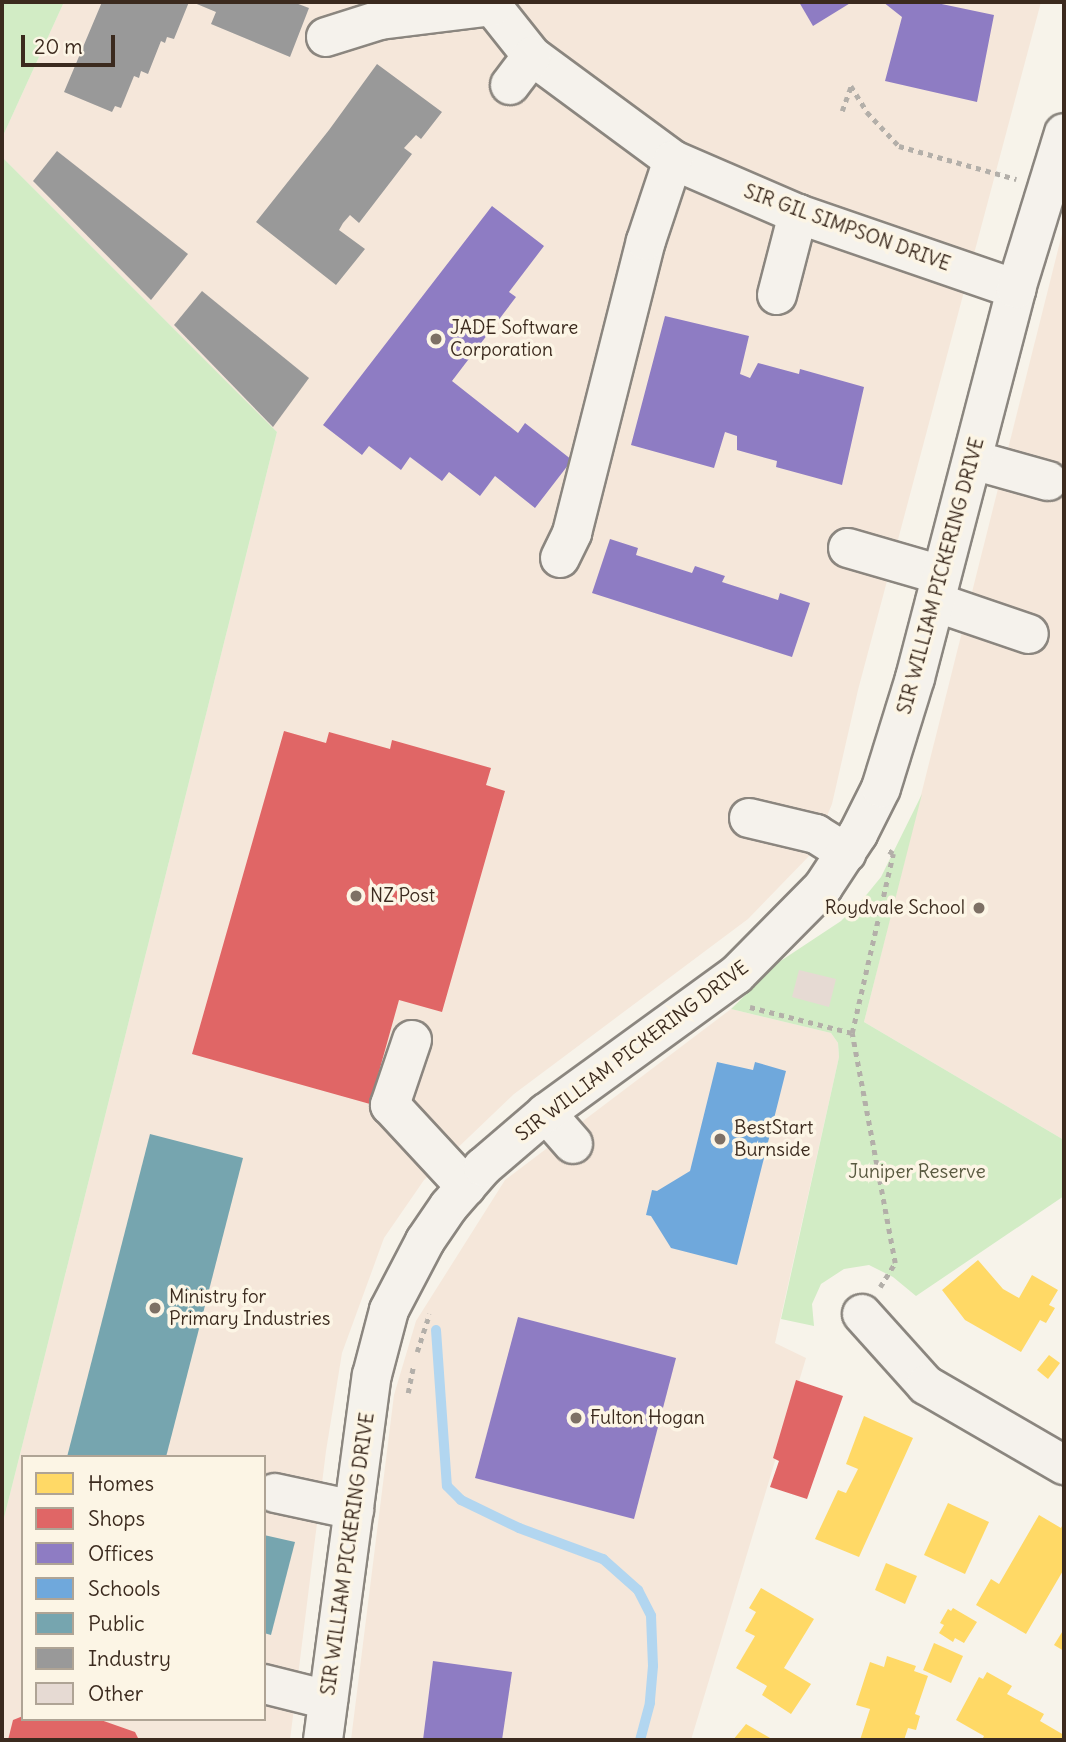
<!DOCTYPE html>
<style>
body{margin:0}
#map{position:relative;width:1066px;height:1742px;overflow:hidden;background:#f7f3ea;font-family:Delius,sans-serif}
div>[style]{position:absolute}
.built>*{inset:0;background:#f5e7da}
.green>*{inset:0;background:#d2ecc5}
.homes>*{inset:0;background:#ffd966}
.shops>*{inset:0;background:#e06666}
.offices>*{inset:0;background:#8e7cc3}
.schools>*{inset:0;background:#6fa8dc}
.public>*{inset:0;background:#76a5af}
.industry>*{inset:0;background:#999}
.stream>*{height:10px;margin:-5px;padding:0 5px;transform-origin:5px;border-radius:5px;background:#b2d6f0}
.building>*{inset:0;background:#e6dad3}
.path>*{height:4.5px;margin-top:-2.25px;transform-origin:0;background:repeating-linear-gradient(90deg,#b3afa9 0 5px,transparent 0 10px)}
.roads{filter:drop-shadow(2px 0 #8b867f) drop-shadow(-2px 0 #8b867f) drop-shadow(0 2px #8b867f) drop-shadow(0 -2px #8b867f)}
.minor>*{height:38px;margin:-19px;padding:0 19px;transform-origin:19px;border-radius:19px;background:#f5f2ec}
.dots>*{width:19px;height:19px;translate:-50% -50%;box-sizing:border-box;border:4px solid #fcf5e5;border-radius:50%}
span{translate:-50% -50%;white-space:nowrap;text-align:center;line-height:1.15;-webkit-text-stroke:7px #fcf5e5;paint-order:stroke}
.street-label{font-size:19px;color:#3b2a1e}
.poi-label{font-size:19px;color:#3b2a1e}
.left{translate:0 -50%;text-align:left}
.right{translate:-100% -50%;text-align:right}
.park-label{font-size:19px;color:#595940}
.frame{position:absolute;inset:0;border:4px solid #3b2a1e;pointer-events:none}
.legend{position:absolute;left:21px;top:1455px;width:245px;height:266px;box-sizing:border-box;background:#fcf5e5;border:2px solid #afa495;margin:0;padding:9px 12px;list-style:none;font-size:21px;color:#3b2a1e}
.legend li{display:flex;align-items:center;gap:14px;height:35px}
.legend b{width:35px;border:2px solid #afa495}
.scale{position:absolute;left:21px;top:35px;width:94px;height:32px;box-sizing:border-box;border:4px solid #3b2a1e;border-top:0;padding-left:9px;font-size:21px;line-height:24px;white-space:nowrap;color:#3b2a1e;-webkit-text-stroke:5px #fcf5e5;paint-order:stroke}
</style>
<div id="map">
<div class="built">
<i style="clip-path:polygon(evenodd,64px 2px,1041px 2px,858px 690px,832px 804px,811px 854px,748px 919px,514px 1094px,424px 1180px,384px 1238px,342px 1353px,326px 1451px,290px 1740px,2px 1740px,2px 1526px,277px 432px,2px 157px,2px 138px,64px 2px,23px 1457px,264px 1457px,264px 1719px,23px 1719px,23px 1457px)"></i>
<i style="clip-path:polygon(1064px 226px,1064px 1140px,864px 1022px)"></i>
<i style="clip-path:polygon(731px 1009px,831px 1033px,838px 1043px,839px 1057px,775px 1343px,806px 1358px,691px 1740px,351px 1740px,394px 1395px,416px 1321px,505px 1180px)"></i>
</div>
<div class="green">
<i style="clip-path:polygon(2px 2px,64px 2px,2px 138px)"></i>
<i style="clip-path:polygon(2px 157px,277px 432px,2px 1526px)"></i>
<i style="clip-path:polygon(922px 794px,864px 1022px,1064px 1140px,1064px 1196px,916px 1296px,893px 1277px,869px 1265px,844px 1269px,821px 1284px,812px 1304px,814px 1326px,781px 1319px,839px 1057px,838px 1043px,831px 1033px,731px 1009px,779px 962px,841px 921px,863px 899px,881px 877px)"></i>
</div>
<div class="homes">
<i style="clip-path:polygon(978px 1260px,1003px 1289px,1019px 1298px,1032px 1275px,1058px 1290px,1049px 1305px,1055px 1308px,1046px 1323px,1040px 1320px,1021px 1352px,965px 1320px,942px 1290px)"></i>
<i style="clip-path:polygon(1049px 1355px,1060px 1363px,1048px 1379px,1037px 1370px)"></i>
<i style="clip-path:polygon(864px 1416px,913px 1438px,859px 1557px,815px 1539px,838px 1490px,846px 1493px,858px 1469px,846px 1464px)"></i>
<i style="clip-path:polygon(948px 1503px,989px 1522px,965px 1574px,924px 1555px)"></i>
<i style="clip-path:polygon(1039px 1515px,1061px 1528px,1064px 1522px,1064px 1569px,1026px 1634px,976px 1605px,991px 1579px,999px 1584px)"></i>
<i style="clip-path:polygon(886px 1563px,917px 1576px,905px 1604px,875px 1590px)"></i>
<i style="clip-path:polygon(761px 1588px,814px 1619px,784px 1668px,811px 1684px,791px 1714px,762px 1695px,767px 1686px,736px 1668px,755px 1636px,745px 1631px,756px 1612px,749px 1608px)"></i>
<i style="clip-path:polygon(953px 1608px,977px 1622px,964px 1643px,955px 1638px,953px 1642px,939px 1633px,944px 1625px,940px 1623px,948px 1609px,951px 1611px)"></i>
<i style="clip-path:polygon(1064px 1629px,1064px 1651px,1054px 1645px)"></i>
<i style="clip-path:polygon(934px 1643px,963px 1656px,951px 1683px,923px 1670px)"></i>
<i style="clip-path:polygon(887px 1656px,916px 1666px,914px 1671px,928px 1676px,915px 1714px,920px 1716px,916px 1730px,908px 1728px,904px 1740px,860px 1740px,870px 1709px,856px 1705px,870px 1662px,884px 1667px)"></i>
<i style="clip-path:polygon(987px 1672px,1012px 1686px,1007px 1694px,1044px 1714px,1040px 1721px,1064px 1735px,1064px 1740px,982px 1740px,984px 1736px,956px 1720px,979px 1677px,983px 1679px)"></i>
<i style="clip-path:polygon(746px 1724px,770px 1738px,768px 1740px,733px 1740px)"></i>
</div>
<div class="shops">
<i style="clip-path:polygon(284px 731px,326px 743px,329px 732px,390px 749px,392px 740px,491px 768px,486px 785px,505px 791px,442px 1012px,399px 1000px,370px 1104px,192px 1054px)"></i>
<i style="clip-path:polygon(796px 1380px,843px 1396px,807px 1499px,770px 1487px,779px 1461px,773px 1458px)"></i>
<i style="clip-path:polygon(23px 1716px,23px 1719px,98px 1719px,135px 1732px,139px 1740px,8px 1740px,13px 1720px)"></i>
</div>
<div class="offices">
<i style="clip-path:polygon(799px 2px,852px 2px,813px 26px)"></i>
<i style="clip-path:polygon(883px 2px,932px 2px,994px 15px,977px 102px,885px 81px,902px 17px)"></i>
<i style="clip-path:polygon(492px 206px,544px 246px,509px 292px,516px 297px,452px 381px,518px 433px,525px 423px,572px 460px,535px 508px,495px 476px,480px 496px,449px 472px,442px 481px,410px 457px,401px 470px,369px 446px,362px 455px,323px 425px)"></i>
<i style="clip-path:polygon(665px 316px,749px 336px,740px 374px,750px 378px,758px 363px,799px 374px,800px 369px,864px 387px,842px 485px,776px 467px,777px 461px,737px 450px,737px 436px,725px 432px,714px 468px,631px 445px)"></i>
<i style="clip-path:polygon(610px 539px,638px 548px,636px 555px,692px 573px,695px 566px,725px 576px,722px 582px,778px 600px,780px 593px,810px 603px,792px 657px,592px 593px)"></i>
<i style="clip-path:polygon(518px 1317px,676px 1358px,634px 1519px,475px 1478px)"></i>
<i style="clip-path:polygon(433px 1661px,512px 1672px,502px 1740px,423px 1740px)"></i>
</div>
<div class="schools">
<i style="clip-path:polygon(717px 1062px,753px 1070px,755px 1062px,786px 1071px,737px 1265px,671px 1248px,651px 1216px,646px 1215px,652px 1190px,657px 1191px,690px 1171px)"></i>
</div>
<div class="public">
<i style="clip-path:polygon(150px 1134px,243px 1158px,166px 1457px,67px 1457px)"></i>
<i style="clip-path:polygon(264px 1535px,295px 1542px,271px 1635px,264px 1633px)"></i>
</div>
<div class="industry">
<i style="clip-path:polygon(102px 2px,189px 2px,174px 39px,167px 37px,165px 43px,161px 41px,148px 74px,141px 71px,139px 78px,134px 76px,121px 108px,115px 106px,112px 112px,64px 92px)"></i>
<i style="clip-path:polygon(192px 2px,293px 2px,309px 8px,290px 57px,211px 24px,216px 12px)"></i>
<i style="clip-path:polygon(377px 64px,442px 112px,421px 139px,416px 135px,404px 148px,412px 154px,359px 223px,350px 215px,343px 223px,339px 230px,365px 249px,336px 285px,256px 222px,329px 130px)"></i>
<i style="clip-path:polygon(57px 151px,188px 254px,151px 300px,33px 181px)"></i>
<i style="clip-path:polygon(202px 291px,309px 378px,273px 427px,174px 325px)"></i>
</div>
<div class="stream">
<i style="left:436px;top:1330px;width:156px;rotate:86deg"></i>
<i style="left:447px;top:1486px;width:20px;rotate:45deg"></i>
<i style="left:461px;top:1500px;width:64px;rotate:25.8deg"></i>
<i style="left:519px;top:1528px;width:90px;rotate:20.3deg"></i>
<i style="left:603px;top:1559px;width:47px;rotate:41.5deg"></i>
<i style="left:638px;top:1590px;width:29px;rotate:63deg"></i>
<i style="left:651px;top:1616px;width:50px;rotate:87.7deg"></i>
<i style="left:653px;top:1666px;width:37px;rotate:95deg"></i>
<i style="left:650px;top:1703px;width:38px;rotate:105deg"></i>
</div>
<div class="building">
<i style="clip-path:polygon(799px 970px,836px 979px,829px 1007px,792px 997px)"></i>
</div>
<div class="path">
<i style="left:842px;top:111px;width:27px;rotate:-70deg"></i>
<i style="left:851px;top:86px;width:31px;rotate:58deg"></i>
<i style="left:867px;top:112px;width:47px;rotate:46.7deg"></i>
<i style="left:899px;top:146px;width:122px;rotate:15.8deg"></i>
<i style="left:750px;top:1007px;width:105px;rotate:14.3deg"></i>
<i style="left:880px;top:1287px;width:28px;rotate:-58deg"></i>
<i style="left:895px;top:1263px;width:234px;rotate:-100.6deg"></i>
<i style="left:852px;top:1033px;width:184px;rotate:-77.1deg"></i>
<i style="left:893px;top:854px;width:7px;rotate:-146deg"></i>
<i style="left:417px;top:1352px;width:40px;rotate:-72deg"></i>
<i style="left:408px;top:1393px;width:26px;rotate:-79deg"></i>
</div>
<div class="roads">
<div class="minor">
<i style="left:489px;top:2px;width:69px;rotate:51.5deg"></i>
<i style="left:532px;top:56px;width:175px;rotate:36.4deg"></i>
<i style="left:673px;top:160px;width:136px;rotate:23.4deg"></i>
<i style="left:798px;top:214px;width:231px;rotate:19deg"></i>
<i style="left:326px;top:37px;width:57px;rotate:-17.5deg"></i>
<i style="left:380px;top:20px;width:114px;rotate:-7.1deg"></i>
<i style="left:493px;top:6px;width:4px;rotate:-90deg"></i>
<i style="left:510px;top:85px;width:36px;rotate:-53deg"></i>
<i style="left:777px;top:295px;width:84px;rotate:-75.5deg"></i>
<i style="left:973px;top:460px;width:78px;rotate:15.6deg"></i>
<i style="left:848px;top:548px;width:97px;rotate:16.2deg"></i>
<i style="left:560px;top:558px;width:28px;rotate:-64deg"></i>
<i style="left:572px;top:533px;width:301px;rotate:-75.8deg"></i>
<i style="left:646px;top:241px;width:85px;rotate:-71.6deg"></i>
<i style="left:935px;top:602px;width:99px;rotate:18.8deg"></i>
<i style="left:749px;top:818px;width:69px;rotate:13.4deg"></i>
<i style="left:816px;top:834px;width:36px;rotate:32deg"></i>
<i style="left:412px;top:1040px;width:69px;rotate:108.7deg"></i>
<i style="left:390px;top:1105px;width:112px;rotate:47.2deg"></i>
<i style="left:546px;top:1113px;width:41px;rotate:48.9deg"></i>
<i style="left:862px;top:1314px;width:96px;rotate:48deg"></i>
<i style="left:926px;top:1385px;width:160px;rotate:30.1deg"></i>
<i style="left:275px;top:1493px;width:81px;rotate:12.1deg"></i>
<i style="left:264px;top:1684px;width:66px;rotate:14deg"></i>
<i style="left:323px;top:1740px;width:368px;rotate:-82.4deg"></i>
<i style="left:372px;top:1375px;width:67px;rotate:-75.3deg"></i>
<i style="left:389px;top:1310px;width:78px;rotate:-62.4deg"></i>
<i style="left:425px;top:1241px;width:42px;rotate:-55.6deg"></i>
<i style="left:449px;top:1206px;width:52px;rotate:-48.9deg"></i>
<i style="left:483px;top:1167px;width:83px;rotate:-40.6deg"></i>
<i style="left:546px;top:1113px;width:235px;rotate:-36deg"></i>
<i style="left:736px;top:975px;width:124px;rotate:-45.3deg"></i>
<i style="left:823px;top:887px;width:64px;rotate:-56.6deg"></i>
<i style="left:858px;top:834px;width:51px;rotate:-63.4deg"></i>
<i style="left:881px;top:788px;width:115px;rotate:-72.8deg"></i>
<i style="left:915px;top:678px;width:402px;rotate:-75.4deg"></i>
<i style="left:1016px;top:289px;width:163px;rotate:-72.9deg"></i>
</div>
</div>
<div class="dots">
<i style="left:436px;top:339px;background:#7d7065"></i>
<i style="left:356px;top:896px;background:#7d7065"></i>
<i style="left:979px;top:908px;background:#7d7065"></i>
<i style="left:720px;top:1139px;background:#7d7065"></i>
<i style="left:155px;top:1308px;background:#7d7065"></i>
<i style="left:576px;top:1418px;background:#7d7065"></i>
</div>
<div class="street-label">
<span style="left:847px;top:228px;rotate:20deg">SIR GIL SIMPSON DRIVE</span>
<span style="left:941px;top:576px;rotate:-75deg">SIR WILLIAM PICKERING DRIVE</span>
<span style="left:632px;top:1051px;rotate:-37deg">SIR WILLIAM PICKERING DRIVE</span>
<span style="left:348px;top:1554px;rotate:-82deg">SIR WILLIAM PICKERING DRIVE</span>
</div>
<div class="poi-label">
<span class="left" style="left:450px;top:339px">JADE Software<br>Corporation</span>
<span class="left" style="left:370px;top:896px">NZ Post</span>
<span class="right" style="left:965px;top:908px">Roydvale School</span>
<span class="left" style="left:734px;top:1139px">BestStart<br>Burnside</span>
<span class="left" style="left:169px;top:1308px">Ministry for<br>Primary Industries</span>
<span class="left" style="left:590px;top:1418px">Fulton Hogan</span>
</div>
<div class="park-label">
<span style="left:917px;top:1172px">Juniper Reserve</span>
</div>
<div class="frame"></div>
<ul class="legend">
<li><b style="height:19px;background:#ffd966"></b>Homes</li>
<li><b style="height:19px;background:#e06666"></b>Shops</li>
<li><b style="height:19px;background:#8e7cc3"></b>Offices</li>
<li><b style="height:19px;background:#6fa8dc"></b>Schools</li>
<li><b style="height:19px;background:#76a5af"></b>Public</li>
<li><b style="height:19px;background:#999"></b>Industry</li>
<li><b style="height:19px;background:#e6dad3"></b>Other</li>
</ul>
<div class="scale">20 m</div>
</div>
